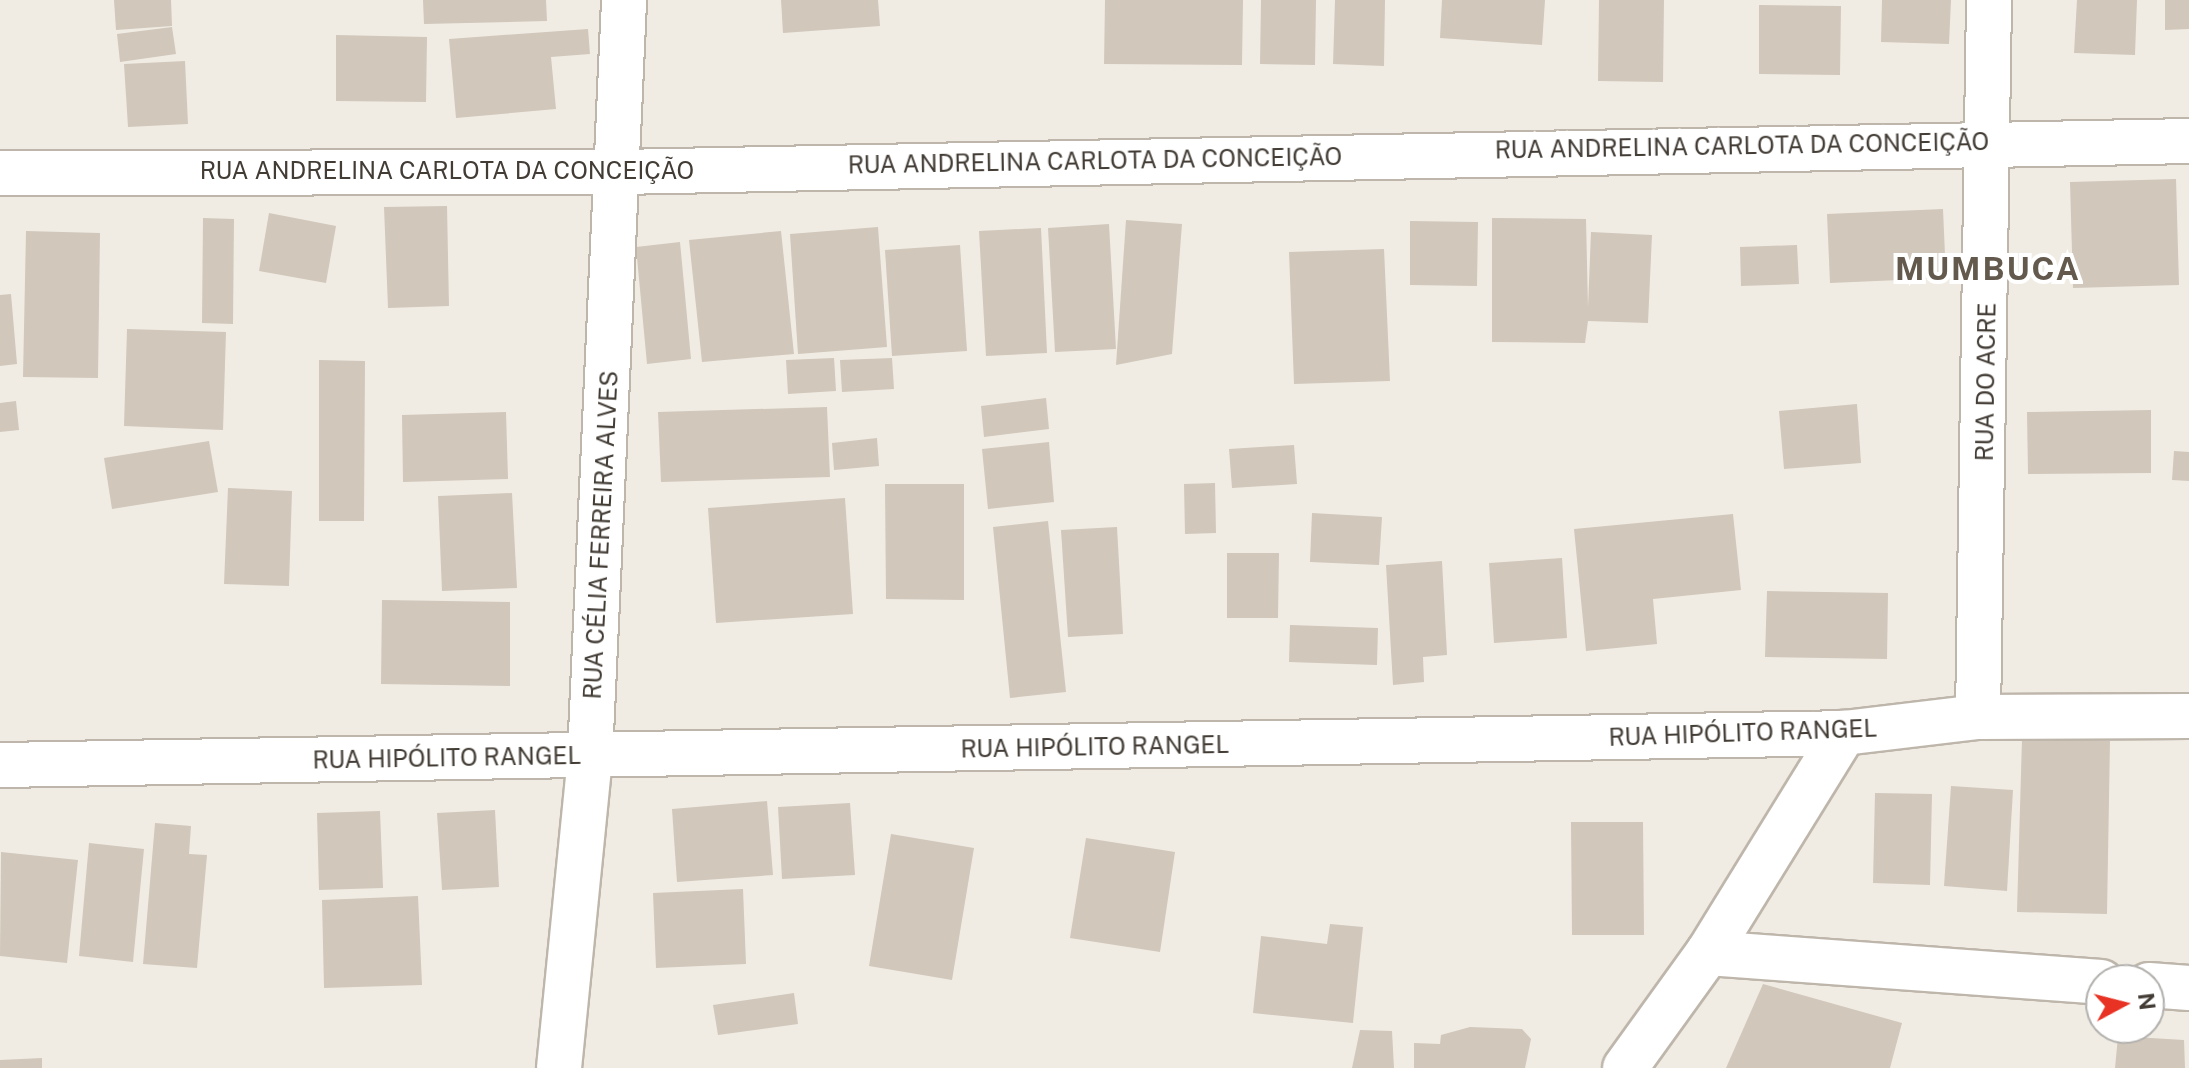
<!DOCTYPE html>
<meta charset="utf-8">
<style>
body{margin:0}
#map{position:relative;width:2189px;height:1068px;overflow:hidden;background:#f0ece4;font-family:"Public Sans",sans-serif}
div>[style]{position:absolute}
.building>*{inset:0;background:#d1c7bb}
.roads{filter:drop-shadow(2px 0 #beb6ab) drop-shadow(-2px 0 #beb6ab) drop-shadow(0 2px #beb6ab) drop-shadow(0 -2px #beb6ab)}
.minor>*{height:44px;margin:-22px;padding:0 22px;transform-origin:22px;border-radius:22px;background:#fff}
span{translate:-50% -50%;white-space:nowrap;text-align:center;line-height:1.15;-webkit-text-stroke:8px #fff;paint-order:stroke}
.street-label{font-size:24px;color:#423c35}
.district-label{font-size:32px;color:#64594d;font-weight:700;letter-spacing:2px}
.north{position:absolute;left:2085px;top:964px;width:80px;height:80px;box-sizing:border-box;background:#fff;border:2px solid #b3b1ae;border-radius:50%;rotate:83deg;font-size:22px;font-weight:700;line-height:32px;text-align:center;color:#423c35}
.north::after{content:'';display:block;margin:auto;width:28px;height:36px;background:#e83223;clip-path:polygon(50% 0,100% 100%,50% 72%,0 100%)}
</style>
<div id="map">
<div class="building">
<i style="clip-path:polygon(114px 0,171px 0,172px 26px,116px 30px)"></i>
<i style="clip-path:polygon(423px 0,546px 0,547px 21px,424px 24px)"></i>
<i style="clip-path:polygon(781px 0,878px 0,880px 26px,783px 33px)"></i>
<i style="clip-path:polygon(1105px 0,1243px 0,1242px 65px,1104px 64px)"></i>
<i style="clip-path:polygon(1261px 0,1316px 0,1315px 65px,1260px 64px)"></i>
<i style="clip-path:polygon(1335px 0,1385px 0,1384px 66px,1333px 64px)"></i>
<i style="clip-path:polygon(1442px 0,1545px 0,1542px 45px,1440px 38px)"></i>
<i style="clip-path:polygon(1599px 0,1664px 0,1663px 82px,1598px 81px)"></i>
<i style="clip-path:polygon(1882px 0,1951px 0,1949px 44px,1881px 42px)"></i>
<i style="clip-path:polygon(2077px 0,2137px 0,2135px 55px,2074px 53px)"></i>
<i style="clip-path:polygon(2165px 0,2189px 0,2189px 29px,2165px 30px)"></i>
<i style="clip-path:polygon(1759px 5px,1841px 6px,1840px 75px,1759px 74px)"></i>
<i style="clip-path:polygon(172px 27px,176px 54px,120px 62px,117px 34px)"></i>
<i style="clip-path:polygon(588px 29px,590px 54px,551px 57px,556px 109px,456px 118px,449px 39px)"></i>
<i style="clip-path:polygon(336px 35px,427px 37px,426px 102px,336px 101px)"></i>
<i style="clip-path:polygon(185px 61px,188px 124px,128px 127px,124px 64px)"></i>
<i style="clip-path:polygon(2176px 179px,2179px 285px,2073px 288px,2070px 182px)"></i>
<i style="clip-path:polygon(447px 206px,449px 306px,388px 308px,384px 207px)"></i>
<i style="clip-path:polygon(1943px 209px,1946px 278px,1830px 283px,1827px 214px)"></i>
<i style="clip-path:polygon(269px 213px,336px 226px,326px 283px,259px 271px)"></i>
<i style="clip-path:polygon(203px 218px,234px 219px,233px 324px,202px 323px)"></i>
<i style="clip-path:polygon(1492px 218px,1586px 219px,1588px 308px,1591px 232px,1652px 235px,1648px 323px,1588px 321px,1585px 343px,1492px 342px)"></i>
<i style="clip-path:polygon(1126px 220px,1182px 224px,1172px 354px,1116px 365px)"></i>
<i style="clip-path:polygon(1410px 221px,1478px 222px,1477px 286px,1410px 285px)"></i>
<i style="clip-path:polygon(1109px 224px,1116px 349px,1055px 352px,1048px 228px)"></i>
<i style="clip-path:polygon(878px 227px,887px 347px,798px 354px,790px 234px)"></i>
<i style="clip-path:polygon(1041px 228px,1047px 353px,986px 356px,979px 231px)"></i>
<i style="clip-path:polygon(26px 231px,100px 233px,98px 378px,23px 377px)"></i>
<i style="clip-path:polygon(781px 231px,794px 354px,702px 362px,689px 240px)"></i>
<i style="clip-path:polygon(680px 242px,691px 359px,647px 364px,636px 247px)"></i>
<i style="clip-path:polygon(960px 245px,967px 351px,892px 356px,885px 250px)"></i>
<i style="clip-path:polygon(1797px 245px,1799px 284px,1741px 286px,1740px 247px)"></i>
<i style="clip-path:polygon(1384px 249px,1390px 381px,1294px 384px,1289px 252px)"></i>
<i style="clip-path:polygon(11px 294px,17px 364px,0 366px,0 295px)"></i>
<i style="clip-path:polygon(127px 329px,226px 332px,223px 430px,124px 426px)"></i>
<i style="clip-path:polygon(834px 358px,836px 391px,788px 394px,786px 360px)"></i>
<i style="clip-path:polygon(892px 358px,894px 389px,842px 392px,840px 360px)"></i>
<i style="clip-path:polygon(319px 360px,365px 361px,364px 521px,319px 521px)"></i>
<i style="clip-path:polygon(1046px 398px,1049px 429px,984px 437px,981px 406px)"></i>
<i style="clip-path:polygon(16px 401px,19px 430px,0 432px,0 403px)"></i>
<i style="clip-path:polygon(1857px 404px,1861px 463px,1784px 469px,1779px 411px)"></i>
<i style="clip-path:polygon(827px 407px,830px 477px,661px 482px,658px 412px)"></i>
<i style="clip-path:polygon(2151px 410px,2151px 473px,2028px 474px,2027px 412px)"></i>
<i style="clip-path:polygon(506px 412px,508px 479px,403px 482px,402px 415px)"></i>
<i style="clip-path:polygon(877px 438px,879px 466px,834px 470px,832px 443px)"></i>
<i style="clip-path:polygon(209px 441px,218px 492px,112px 509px,104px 458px)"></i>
<i style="clip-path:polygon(1049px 442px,1054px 502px,988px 509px,982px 449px)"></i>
<i style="clip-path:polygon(1294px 445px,1297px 484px,1232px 488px,1229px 449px)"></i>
<i style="clip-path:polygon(2174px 451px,2189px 452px,2189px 481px,2172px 480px)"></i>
<i style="clip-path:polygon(1215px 483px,1216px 533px,1185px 534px,1184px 484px)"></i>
<i style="clip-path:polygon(885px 484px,964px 484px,964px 600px,886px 599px)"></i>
<i style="clip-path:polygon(228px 488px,292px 491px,289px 586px,224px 584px)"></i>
<i style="clip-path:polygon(512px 493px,517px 588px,442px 591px,438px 496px)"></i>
<i style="clip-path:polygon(845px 498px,853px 614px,716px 623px,708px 508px)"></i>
<i style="clip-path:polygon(1312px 513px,1382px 517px,1379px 565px,1310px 562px)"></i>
<i style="clip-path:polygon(1733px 514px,1741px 590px,1653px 599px,1657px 644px,1586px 651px,1574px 529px)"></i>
<i style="clip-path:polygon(1048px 521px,1066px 692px,1010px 698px,993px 527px)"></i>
<i style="clip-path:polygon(1117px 527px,1123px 634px,1068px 637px,1061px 530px)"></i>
<i style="clip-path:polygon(1227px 553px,1279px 553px,1278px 618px,1227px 618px)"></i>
<i style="clip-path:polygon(1562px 558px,1567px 638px,1494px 643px,1489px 563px)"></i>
<i style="clip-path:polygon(1442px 561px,1447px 655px,1423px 657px,1424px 682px,1393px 685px,1386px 565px)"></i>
<i style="clip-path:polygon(1767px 591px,1888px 593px,1887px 659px,1765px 657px)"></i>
<i style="clip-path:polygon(382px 600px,510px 602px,510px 686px,381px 684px)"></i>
<i style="clip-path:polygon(1290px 625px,1378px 628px,1377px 665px,1289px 662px)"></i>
<i style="clip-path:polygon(2022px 739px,2110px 741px,2107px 914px,2017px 912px)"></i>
<i style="clip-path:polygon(1951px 786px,2013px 790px,2007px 891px,1944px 886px)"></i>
<i style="clip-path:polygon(1875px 793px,1932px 794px,1930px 885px,1873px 883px)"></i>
<i style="clip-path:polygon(767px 801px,773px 875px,677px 882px,672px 809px)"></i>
<i style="clip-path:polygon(850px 803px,855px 875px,782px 879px,778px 807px)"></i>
<i style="clip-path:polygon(495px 810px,499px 887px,442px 890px,437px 813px)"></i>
<i style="clip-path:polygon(380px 811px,383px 888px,319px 890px,317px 813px)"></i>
<i style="clip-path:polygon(1571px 822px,1643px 822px,1644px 935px,1572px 935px)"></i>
<i style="clip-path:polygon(155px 823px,191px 826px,189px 854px,207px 855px,197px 968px,143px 964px)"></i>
<i style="clip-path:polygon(891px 834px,974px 848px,952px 980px,869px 966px)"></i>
<i style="clip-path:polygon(1086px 838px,1175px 852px,1160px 952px,1070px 938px)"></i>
<i style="clip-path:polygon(89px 843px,144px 849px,133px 962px,79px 956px)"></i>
<i style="clip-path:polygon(1px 852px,78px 860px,67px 963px,0 956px)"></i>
<i style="clip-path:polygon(743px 889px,746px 964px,656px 968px,653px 893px)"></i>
<i style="clip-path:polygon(418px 896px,422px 985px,324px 988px,322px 900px)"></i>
<i style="clip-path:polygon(1330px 924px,1363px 927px,1353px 1023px,1253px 1013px,1261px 936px,1327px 944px)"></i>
<i style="clip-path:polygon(1763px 984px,1902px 1023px,1890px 1068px,1726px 1068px)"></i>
<i style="clip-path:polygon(794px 993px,798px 1024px,718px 1035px,713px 1005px)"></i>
<i style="clip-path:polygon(1470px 1027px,1522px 1029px,1531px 1039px,1525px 1068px,1414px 1068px,1414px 1043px,1440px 1044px,1441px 1035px)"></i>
<i style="clip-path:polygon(1360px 1030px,1392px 1031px,1394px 1068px,1352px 1068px)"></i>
<i style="clip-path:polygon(2118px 1036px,2184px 1040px,2185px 1068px,2115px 1068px)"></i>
<i style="clip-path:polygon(42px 1058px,42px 1068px,0 1068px,0 1060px)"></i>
</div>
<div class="roads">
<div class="minor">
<i style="left:0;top:173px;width:619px;rotate:-0.09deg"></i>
<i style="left:619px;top:172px;width:1570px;rotate:-1.13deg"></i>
<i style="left:1978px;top:717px;width:717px;rotate:-89.12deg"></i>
<i style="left:0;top:765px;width:1844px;rotate:-0.99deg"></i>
<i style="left:1844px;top:733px;width:135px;rotate:-6.8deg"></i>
<i style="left:1978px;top:717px;width:211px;rotate:-0.3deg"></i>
<i style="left:1708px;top:953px;width:394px;rotate:4.2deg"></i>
<i style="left:2149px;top:985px;width:40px;rotate:4.3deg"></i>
<i style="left:559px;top:1068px;width:314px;rotate:-84.3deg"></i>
<i style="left:590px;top:756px;width:757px;rotate:-87.42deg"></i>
<i style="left:1625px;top:1068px;width:142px;rotate:-54.2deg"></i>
<i style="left:1708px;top:953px;width:259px;rotate:-58.3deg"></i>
</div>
</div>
<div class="street-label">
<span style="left:1742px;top:146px;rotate:-1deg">RUA ANDRELINA CARLOTA DA CONCEIÇÃO</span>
<span style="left:1095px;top:161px;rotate:-1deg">RUA ANDRELINA CARLOTA DA CONCEIÇÃO</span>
<span style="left:447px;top:171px">RUA ANDRELINA CARLOTA DA CONCEIÇÃO</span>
<span style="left:1986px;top:382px;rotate:-89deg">RUA DO ACRE</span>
<span style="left:601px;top:535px;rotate:-87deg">RUA CÉLIA FERREIRA ALVES</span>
<span style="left:1743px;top:733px;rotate:-2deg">RUA HIPÓLITO RANGEL</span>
<span style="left:1095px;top:747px;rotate:-1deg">RUA HIPÓLITO RANGEL</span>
<span style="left:447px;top:758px;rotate:-1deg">RUA HIPÓLITO RANGEL</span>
</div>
<div class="district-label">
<span style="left:1988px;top:269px">MUMBUCA</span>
</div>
<div class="north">N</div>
</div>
